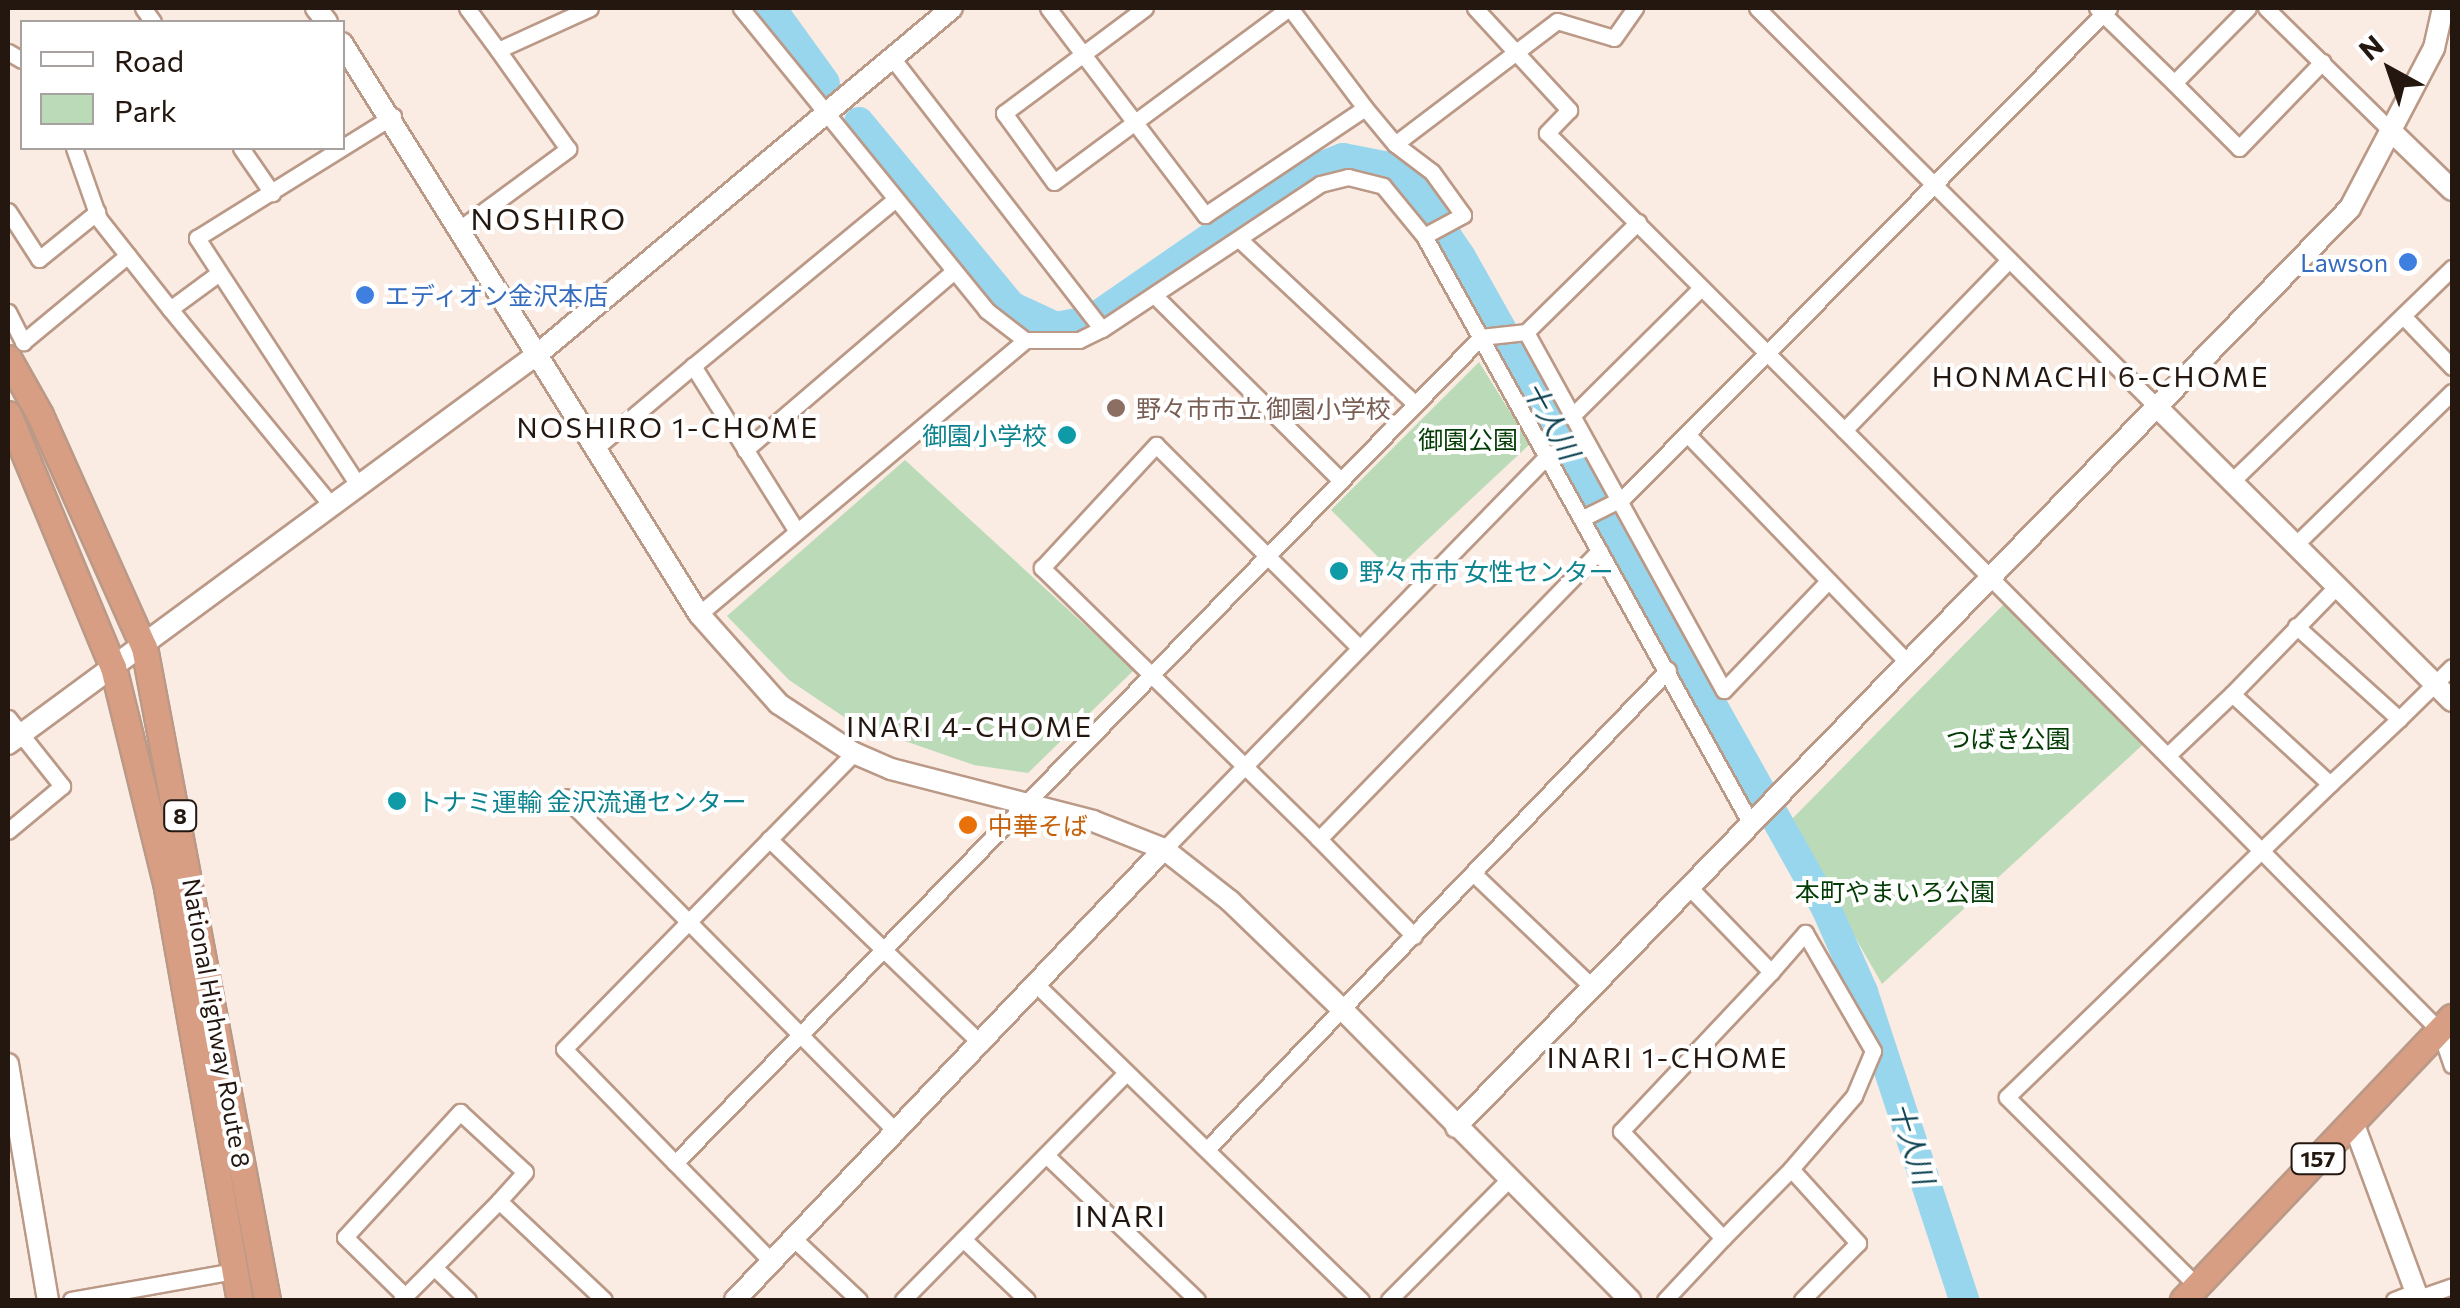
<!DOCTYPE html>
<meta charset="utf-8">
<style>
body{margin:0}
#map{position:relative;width:2460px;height:1308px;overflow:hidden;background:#faebe3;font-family:Commissioner,"Noto Sans JP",sans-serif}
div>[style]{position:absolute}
.green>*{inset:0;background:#bbdbb8}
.river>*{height:30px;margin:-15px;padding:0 15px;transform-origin:15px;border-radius:15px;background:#98d6ee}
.roads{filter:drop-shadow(2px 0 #bb9987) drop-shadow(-2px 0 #bb9987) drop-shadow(0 2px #bb9987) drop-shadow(0 -2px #bb9987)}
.minor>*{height:15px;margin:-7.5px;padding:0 7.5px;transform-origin:7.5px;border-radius:7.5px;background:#fff}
.tertiary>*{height:20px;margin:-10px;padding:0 10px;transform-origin:10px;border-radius:10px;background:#fff}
.trunk>*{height:25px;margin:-12.5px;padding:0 12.5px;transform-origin:12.5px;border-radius:12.5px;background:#d79e84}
.dots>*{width:28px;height:28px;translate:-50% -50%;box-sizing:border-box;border:5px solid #fff;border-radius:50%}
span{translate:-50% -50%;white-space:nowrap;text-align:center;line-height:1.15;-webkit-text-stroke:8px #fff;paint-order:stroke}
.shield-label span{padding:2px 8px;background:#fff;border:2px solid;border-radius:8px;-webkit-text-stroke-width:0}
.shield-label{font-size:22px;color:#231710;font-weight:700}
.shop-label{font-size:25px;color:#366cbe}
.right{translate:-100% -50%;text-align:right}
.left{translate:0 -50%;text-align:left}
.education-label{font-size:25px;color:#785e54}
.culture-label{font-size:25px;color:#0d838f}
.park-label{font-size:25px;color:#033c04}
.food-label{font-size:25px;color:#c56008}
.street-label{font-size:25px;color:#231710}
.neighbourhood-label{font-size:28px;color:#231710;letter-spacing:2.5px}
.water-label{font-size:28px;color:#0e4354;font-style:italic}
.quarter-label{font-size:30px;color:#231710;letter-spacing:2.5px}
.frame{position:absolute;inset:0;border:10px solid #231710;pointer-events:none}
.legend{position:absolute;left:20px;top:20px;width:325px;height:130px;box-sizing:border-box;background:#fff;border:2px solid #a7a29f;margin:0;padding:12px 18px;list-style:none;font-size:30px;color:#231710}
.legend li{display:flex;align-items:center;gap:20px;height:50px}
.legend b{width:50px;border:2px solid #a7a29f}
.north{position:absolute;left:2340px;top:20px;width:100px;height:100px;-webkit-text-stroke:8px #fff;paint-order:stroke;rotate:320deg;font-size:28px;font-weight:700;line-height:40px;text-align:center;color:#231710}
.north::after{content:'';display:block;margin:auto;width:35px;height:45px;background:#231710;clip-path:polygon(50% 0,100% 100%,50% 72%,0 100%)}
</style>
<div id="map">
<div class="green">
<i style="clip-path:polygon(1479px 362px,1530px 444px,1393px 572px,1331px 510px)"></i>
<i style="clip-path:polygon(905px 460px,1134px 670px,1028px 773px,974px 765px,853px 723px,789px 680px,727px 616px)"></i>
<i style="clip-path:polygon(2007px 601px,2149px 739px,1882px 984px,1789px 822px)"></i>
</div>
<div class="river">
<i style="left:771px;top:8px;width:92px;rotate:54.2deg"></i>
<i style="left:859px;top:122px;width:239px;rotate:50.4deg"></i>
<i style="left:1011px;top:306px;width:50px;rotate:25deg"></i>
<i style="left:1056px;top:327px;width:36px;rotate:-11deg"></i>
<i style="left:1091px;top:320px;width:257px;rotate:-34.6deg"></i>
<i style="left:1303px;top:174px;width:43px;rotate:-21.8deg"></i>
<i style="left:1343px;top:158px;width:52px;rotate:11.1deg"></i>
<i style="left:1394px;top:168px;width:23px;rotate:41deg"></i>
<i style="left:1411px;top:183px;width:89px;rotate:56deg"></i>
<i style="left:1461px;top:257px;width:746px;rotate:60.72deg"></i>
<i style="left:1826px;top:908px;width:92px;rotate:66.2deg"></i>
<i style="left:1863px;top:992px;width:324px;rotate:71.8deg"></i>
</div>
<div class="roads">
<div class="minor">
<i style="left:143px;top:8px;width:17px;rotate:54deg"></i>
<i style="left:467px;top:8px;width:52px;rotate:53.6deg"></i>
<i style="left:741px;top:8px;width:389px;rotate:50.9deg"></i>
<i style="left:986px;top:310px;width:49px;rotate:37.6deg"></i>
<i style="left:1025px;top:340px;width:54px"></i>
<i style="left:1079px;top:340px;width:25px;rotate:-26deg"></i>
<i style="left:1102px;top:329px;width:262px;rotate:-33.6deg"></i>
<i style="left:1320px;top:184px;width:29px;rotate:-14deg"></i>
<i style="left:1348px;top:177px;width:36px;rotate:14deg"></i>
<i style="left:1383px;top:186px;width:65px;rotate:50.6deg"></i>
<i style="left:1424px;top:236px;width:673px;rotate:60.92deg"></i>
<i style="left:1048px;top:8px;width:260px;rotate:52.8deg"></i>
<i style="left:1205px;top:215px;width:192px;rotate:-33.8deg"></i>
<i style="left:1365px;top:108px;width:47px;rotate:50.2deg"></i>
<i style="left:1395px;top:144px;width:46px;rotate:37.1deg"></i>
<i style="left:1432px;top:172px;width:53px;rotate:54.2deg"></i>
<i style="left:1463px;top:215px;width:44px;rotate:151.7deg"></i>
<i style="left:1145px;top:8px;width:176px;rotate:143.3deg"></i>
<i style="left:1004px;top:113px;width:85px;rotate:54.1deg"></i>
<i style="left:1054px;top:182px;width:292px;rotate:-36.5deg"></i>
<i style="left:1290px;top:8px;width:125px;rotate:53.1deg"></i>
<i style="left:1475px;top:8px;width:139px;rotate:47.3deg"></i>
<i style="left:1569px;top:110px;width:32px;rotate:134deg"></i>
<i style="left:1547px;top:133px;width:420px;rotate:45deg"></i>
<i style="left:1757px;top:8px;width:566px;rotate:44.93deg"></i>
<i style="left:2097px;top:8px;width:107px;rotate:44.2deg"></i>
<i style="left:2174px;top:83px;width:105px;rotate:-45.4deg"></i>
<i style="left:2266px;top:8px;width:178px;rotate:44.5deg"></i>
<i style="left:8px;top:52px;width:16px;rotate:30deg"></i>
<i style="left:893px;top:59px;width:341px;rotate:52.3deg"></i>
<i style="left:2174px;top:83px;width:92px;rotate:45deg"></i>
<i style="left:2239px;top:148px;width:120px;rotate:-46deg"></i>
<i style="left:1395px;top:144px;width:203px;rotate:-37.2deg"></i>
<i style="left:1557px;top:21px;width:59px;rotate:16.6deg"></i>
<i style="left:1614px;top:38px;width:37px;rotate:-55deg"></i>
<i style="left:74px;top:148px;width:75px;rotate:70.6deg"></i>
<i style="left:99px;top:219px;width:115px;rotate:51.7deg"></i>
<i style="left:170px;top:309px;width:61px;rotate:-36.3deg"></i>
<i style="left:241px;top:148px;width:55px;rotate:55.4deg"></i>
<i style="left:8px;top:211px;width:57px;rotate:57.1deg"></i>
<i style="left:39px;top:259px;width:75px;rotate:-39deg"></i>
<i style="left:1638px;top:222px;width:157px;rotate:135.5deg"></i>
<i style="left:1526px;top:332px;width:409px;rotate:61.1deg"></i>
<i style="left:1724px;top:690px;width:151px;rotate:-46.3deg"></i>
<i style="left:462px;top:227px;width:132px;rotate:-36.3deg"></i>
<i style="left:568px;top:149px;width:121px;rotate:-125.3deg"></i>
<i style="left:498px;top:50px;width:101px;rotate:-24.5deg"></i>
<i style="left:1240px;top:240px;width:238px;rotate:43.1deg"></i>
<i style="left:2009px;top:260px;width:237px;rotate:134.1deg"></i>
<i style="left:1844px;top:430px;width:846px;rotate:45.24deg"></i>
<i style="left:2440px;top:1031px;width:36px;rotate:71deg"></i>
<i style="left:1156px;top:297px;width:261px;rotate:44.8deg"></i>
<i style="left:170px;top:309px;width:255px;rotate:50.6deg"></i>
<i style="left:8px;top:312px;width:34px;rotate:63deg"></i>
<i style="left:23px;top:342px;width:136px;rotate:-39.6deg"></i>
<i style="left:2405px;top:318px;width:68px;rotate:46.2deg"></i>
<i style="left:1574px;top:414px;width:177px;rotate:-44.8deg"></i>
<i style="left:1687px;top:434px;width:318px;rotate:46deg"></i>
<i style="left:598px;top:446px;width:124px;rotate:-40.1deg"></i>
<i style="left:745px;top:450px;width:274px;rotate:-40.6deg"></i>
<i style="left:2231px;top:482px;width:308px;rotate:-44.1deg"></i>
<i style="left:358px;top:485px;width:295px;rotate:-123.1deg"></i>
<i style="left:197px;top:238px;width:231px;rotate:-31.9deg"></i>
<i style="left:1583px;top:518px;width:45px;rotate:-26.6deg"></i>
<i style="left:1623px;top:498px;width:690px;rotate:-45.23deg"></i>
<i style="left:796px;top:530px;width:194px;rotate:-122.1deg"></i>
<i style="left:693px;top:366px;width:259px;rotate:-39.5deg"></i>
<i style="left:2295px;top:545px;width:219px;rotate:-44.3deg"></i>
<i style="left:699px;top:614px;width:426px;rotate:-40deg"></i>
<i style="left:2296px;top:626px;width:139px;rotate:42.1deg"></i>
<i style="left:2399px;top:719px;width:74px;rotate:-44.5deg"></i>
<i style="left:8px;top:718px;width:87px;rotate:51.5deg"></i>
<i style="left:62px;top:786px;width:70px;rotate:140.2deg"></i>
<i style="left:2169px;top:754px;width:87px;rotate:-43.6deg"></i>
<i style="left:2330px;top:784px;width:95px;rotate:-43.3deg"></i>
<i style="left:565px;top:797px;width:472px;rotate:45.3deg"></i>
<i style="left:769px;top:839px;width:295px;rotate:44deg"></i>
<i style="left:1319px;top:839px;width:388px;rotate:-135.6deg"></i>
<i style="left:1042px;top:568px;width:168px;rotate:-47.2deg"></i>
<i style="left:1156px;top:445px;width:286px;rotate:44.9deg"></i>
<i style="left:1164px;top:849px;width:552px;rotate:-45.73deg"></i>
<i style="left:1473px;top:873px;width:162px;rotate:43.7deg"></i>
<i style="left:1690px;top:888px;width:117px;rotate:46deg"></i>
<i style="left:1771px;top:972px;width:219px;rotate:133.3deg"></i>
<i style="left:1621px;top:1131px;width:148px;rotate:46.4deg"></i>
<i style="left:1723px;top:1238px;width:97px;rotate:-45.4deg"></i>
<i style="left:1791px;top:1169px;width:100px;rotate:47.8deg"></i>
<i style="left:1858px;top:1243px;width:80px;rotate:134.5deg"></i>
<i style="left:1414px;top:936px;width:136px;rotate:-134.4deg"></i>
<i style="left:1319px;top:839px;width:402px;rotate:-45.8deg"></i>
<i style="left:1771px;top:972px;width:52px;rotate:-48.9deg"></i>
<i style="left:1805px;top:933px;width:136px;rotate:60deg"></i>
<i style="left:1873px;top:1051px;width:49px;rotate:112.9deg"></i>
<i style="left:1854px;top:1096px;width:96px;rotate:130.8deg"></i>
<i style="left:1039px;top:987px;width:449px;rotate:44.2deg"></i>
<i style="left:1209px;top:1147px;width:662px;rotate:-46.1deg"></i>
<i style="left:1046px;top:1155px;width:209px;rotate:43.8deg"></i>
<i style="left:675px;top:1163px;width:159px;rotate:-134.2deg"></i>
<i style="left:564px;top:1049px;width:414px;rotate:-45.6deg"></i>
<i style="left:794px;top:1239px;width:89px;rotate:43.2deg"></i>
<i style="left:963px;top:1239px;width:88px;rotate:43.6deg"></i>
<i style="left:772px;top:1262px;width:139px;rotate:-134.4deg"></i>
<i style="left:675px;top:1163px;width:1154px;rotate:-45.7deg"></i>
<i style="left:1481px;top:337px;width:45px;rotate:-6.3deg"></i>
<i style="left:2197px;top:1286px;width:268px;rotate:-135.2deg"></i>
<i style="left:2007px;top:1097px;width:450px;rotate:-44.1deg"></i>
<i style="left:2330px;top:784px;width:133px;rotate:-137.4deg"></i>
<i style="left:2232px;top:694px;width:152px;rotate:-45.8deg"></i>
<i style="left:405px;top:1296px;width:84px;rotate:-135.5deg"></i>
<i style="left:345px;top:1237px;width:170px;rotate:-47.4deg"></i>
<i style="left:460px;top:1112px;width:88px;rotate:42.7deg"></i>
<i style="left:525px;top:1172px;width:39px;rotate:132deg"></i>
<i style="left:2418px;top:1298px;width:36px;rotate:-19deg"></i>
<i style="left:71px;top:1300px;width:165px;rotate:-10.1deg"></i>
<i style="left:401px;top:1300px;width:47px;rotate:-45deg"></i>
<i style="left:468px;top:1300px;width:47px;rotate:-135.9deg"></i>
<i style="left:434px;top:1267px;width:93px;rotate:-45.4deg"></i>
<i style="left:499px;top:1201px;width:144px;rotate:43.3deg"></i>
<i style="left:903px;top:1300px;width:318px;rotate:-45.5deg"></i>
<i style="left:1389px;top:1300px;width:168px;rotate:-45.2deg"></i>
<i style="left:1665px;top:1300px;width:85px;rotate:-46.9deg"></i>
<i style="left:2394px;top:1300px;width:22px;rotate:-21deg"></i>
</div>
<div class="tertiary">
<i style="left:316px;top:8px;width:18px;rotate:52deg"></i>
<i style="left:342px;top:43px;width:673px;rotate:57.99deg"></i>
<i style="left:699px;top:614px;width:120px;rotate:48.4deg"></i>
<i style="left:779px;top:704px;width:90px;rotate:33.2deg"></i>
<i style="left:854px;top:753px;width:40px;rotate:23.4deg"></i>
<i style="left:891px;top:769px;width:209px;rotate:14.4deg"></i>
<i style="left:1093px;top:821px;width:76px;rotate:21.5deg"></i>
<i style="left:1164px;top:849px;width:84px;rotate:38.2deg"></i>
<i style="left:1230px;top:901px;width:158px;rotate:44deg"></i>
<i style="left:1344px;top:1011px;width:407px;rotate:45.3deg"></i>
<i style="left:2393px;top:133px;width:82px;rotate:44deg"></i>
<i style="left:2158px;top:408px;width:415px;rotate:44.9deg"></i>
<i style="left:8px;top:744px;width:659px;rotate:-36.37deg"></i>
<i style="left:539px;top:353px;width:538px;rotate:-39.87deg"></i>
<i style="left:8px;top:1064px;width:239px;rotate:80.4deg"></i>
<i style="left:2353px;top:1122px;width:190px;rotate:69.7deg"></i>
<i style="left:1456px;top:1127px;width:1282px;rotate:-45.79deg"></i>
<i style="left:2350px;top:208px;width:181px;rotate:-62.3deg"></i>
<i style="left:2434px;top:48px;width:41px;rotate:-77.3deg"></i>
<i style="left:735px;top:1300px;width:622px;rotate:-46.43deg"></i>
</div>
<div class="trunk">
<i style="left:8px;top:358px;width:65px;rotate:60.7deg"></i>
<i style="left:40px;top:415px;width:254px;rotate:65.9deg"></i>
<i style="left:144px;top:647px;width:664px;rotate:79.33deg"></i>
<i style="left:8px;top:414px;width:274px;rotate:67.5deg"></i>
<i style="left:113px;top:667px;width:221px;rotate:76.2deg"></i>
<i style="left:166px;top:882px;width:424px;rotate:80deg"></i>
<i style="left:2183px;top:1300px;width:390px;rotate:-46.5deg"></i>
</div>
</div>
<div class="dots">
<i style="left:2408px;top:262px;background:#3f7fe0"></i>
<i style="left:365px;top:295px;background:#3f7fe0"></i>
<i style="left:1116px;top:408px;background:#8d6e63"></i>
<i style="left:1067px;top:435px;background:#0f9aa8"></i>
<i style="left:1339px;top:571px;background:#0f9aa8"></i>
<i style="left:397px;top:801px;background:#0f9aa8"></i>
<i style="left:968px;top:825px;background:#e8710a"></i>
</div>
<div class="shield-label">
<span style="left:180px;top:816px">8</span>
<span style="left:2318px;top:1159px">157</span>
</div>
<div class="shop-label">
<span class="right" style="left:2388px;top:262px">Lawson</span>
<span class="left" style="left:385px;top:295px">エディオン金沢本店</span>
</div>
<div class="education-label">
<span class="left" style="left:1136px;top:408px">野々市市立 御園小学校</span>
</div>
<div class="culture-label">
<span class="right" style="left:1047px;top:435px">御園小学校</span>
<span class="left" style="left:1359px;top:571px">野々市市 女性センター</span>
<span class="left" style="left:417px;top:801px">トナミ運輸 金沢流通センター</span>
</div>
<div class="park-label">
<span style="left:1468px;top:439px">御園公園</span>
<span style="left:2008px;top:738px">つばき公園</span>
<span style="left:1895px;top:891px">本町やまいろ公園</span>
</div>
<div class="food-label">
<span class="left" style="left:988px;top:825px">中華そば</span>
</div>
<div class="street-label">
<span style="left:217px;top:1023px;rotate:80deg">National Highway Route 8</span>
</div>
<div class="neighbourhood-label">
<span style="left:2101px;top:376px">HONMACHI 6-CHOME</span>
<span style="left:668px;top:427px">NOSHIRO 1-CHOME</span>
<span style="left:970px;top:726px">INARI 4-CHOME</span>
<span style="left:1668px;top:1057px">INARI 1-CHOME</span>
</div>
<div class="water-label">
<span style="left:1552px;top:420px;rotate:61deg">十人川</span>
<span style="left:1913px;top:1143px;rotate:72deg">十人川</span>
</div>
<div class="quarter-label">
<span style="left:549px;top:218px">NOSHIRO</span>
<span style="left:1121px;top:1215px">INARI</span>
</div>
<div class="frame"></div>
<ul class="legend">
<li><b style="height:12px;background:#fff"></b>Road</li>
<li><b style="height:28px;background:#bbdbb8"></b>Park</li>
</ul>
<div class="north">N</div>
</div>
